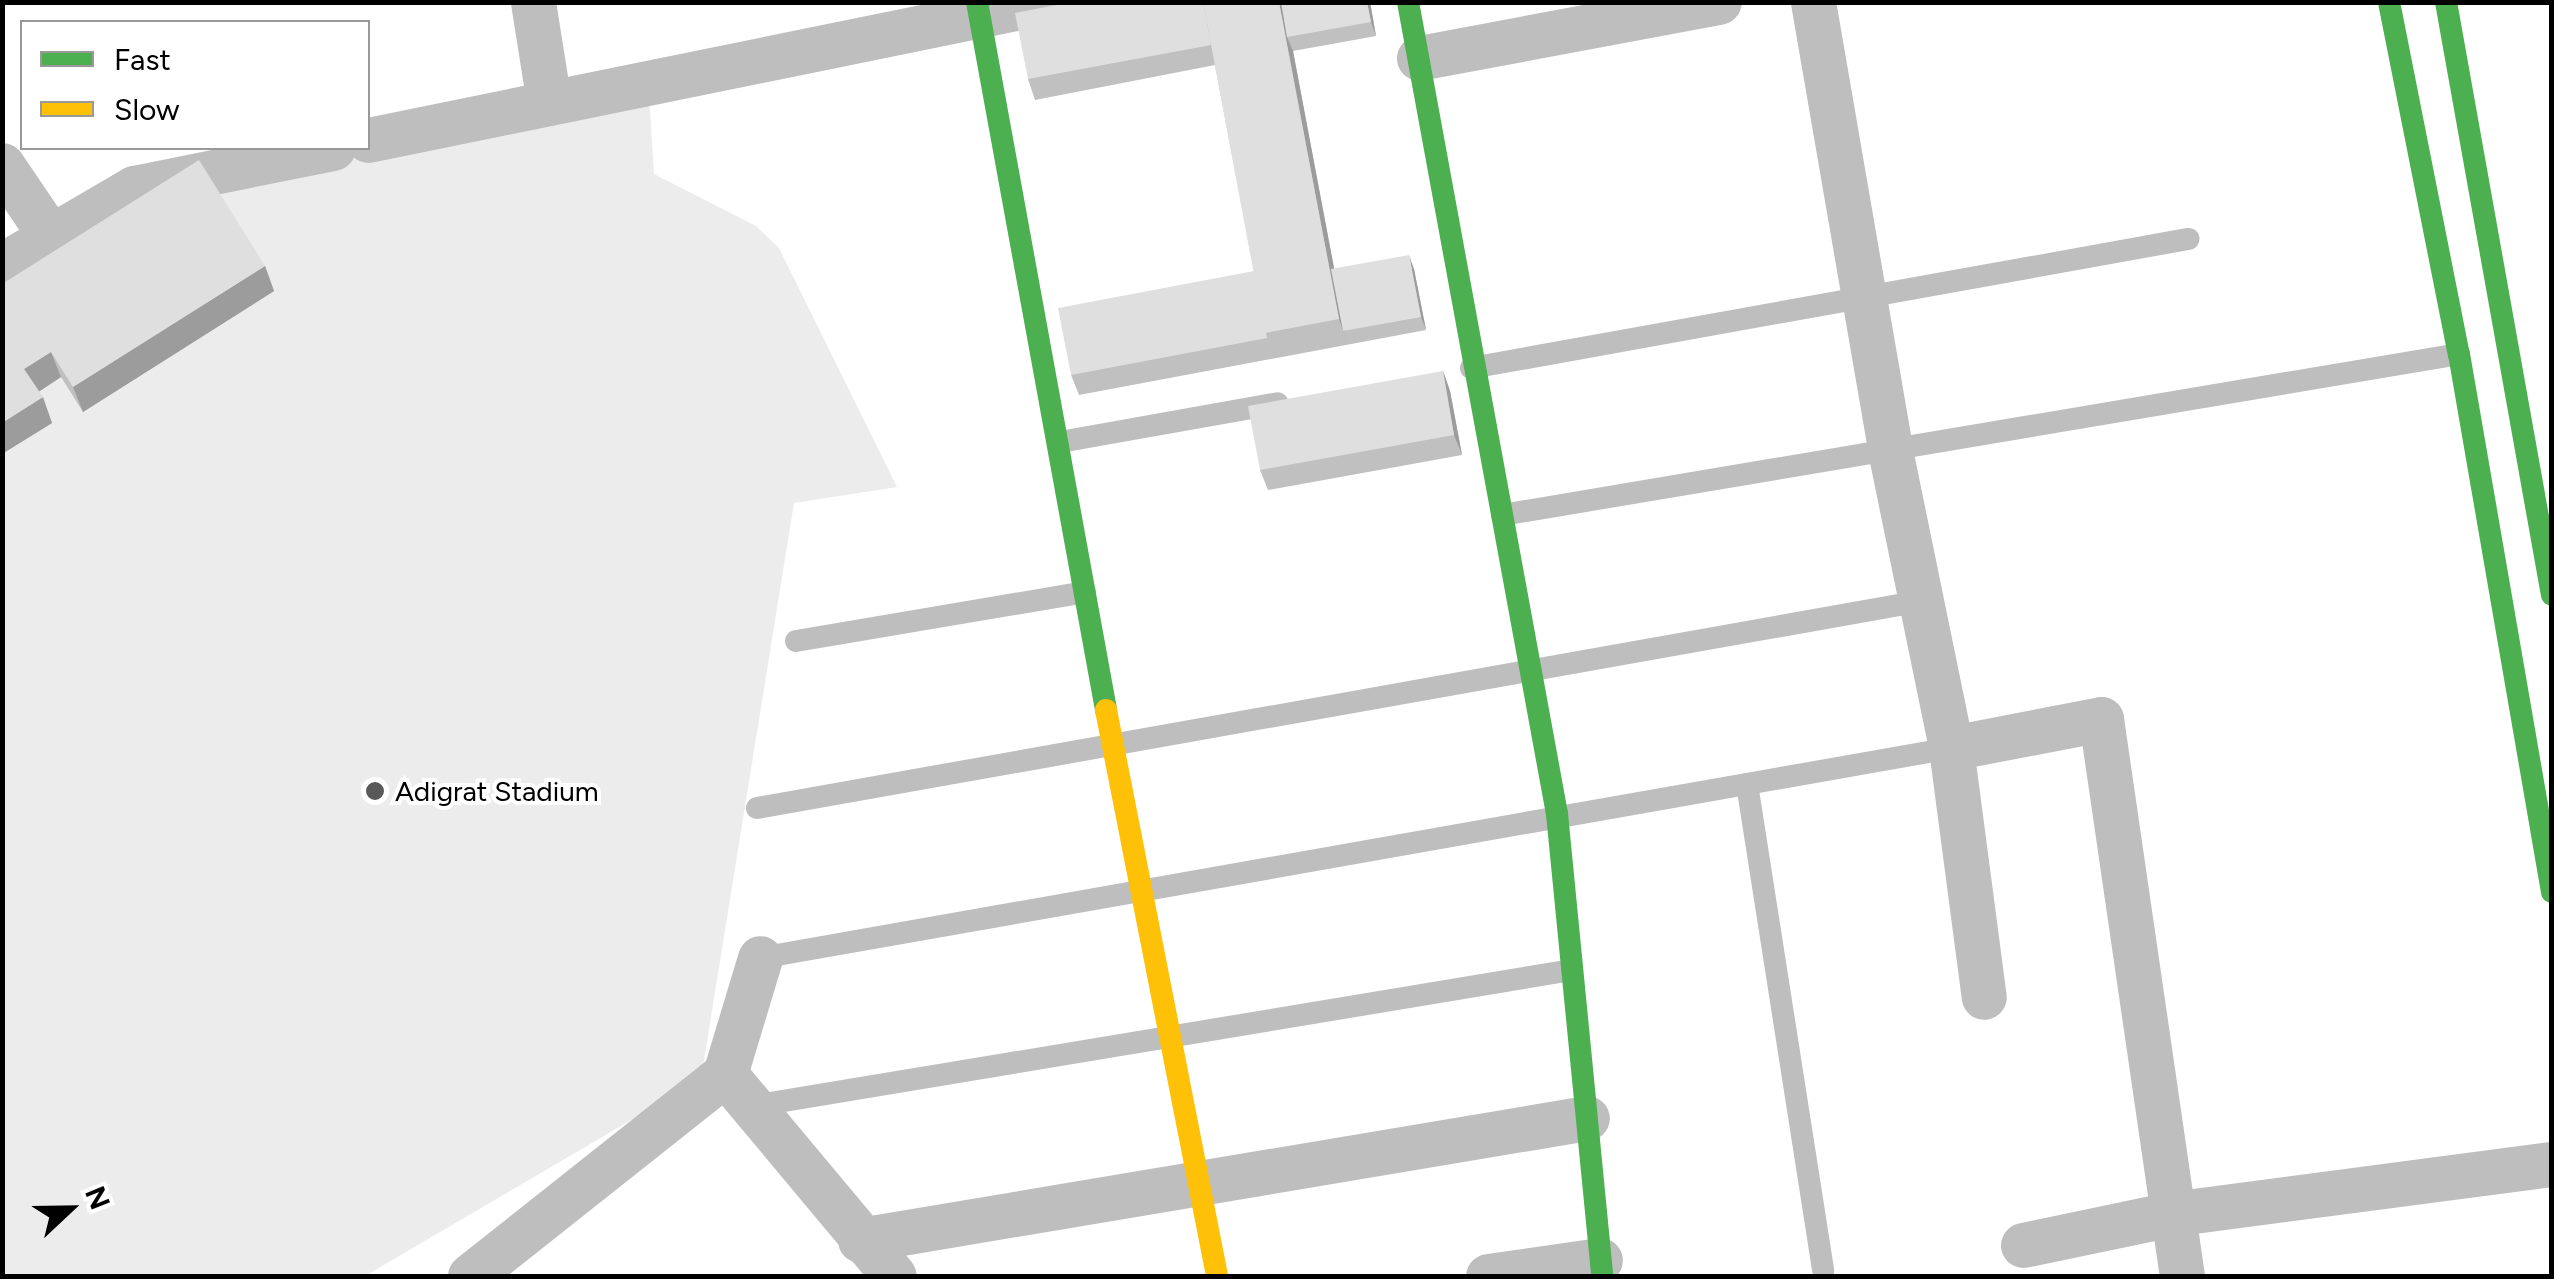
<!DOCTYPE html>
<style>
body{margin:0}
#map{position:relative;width:2554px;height:1279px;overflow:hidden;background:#fff;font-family:Figtree,sans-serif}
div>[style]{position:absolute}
.green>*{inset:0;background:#ececec}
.lane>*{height:22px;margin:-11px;padding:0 11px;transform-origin:11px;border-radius:11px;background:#bebebe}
.street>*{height:45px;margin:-22.5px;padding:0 22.5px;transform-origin:22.5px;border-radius:22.5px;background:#bebebe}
.fast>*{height:22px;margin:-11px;padding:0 11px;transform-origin:11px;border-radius:11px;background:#4caf50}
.slow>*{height:22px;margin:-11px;padding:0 11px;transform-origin:11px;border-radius:11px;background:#ffc107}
.wall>*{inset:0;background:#c0c0c0}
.shaded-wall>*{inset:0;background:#9c9c9c}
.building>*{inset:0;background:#dfdfdf}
.dots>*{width:28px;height:28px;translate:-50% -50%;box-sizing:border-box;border:5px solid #fff;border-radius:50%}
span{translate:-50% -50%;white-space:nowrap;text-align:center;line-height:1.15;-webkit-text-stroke:8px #fff;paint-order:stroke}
.poi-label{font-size:28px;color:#000}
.left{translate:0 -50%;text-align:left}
.frame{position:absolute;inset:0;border:5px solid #000;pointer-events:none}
.legend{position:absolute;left:20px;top:20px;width:350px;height:130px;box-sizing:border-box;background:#fff;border:2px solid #999;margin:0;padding:12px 18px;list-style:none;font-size:30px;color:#000}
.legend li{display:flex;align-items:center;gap:20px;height:50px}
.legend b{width:50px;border:2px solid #999}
.north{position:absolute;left:20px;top:1159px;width:100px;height:100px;-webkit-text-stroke:8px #fff;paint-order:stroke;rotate:68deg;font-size:28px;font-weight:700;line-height:40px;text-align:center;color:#000}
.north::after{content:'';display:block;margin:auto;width:35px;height:45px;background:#000;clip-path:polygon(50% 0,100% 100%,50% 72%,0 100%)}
</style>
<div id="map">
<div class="green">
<i style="clip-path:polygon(649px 94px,654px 174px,756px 226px,779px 248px,897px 487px,794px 503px,701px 1079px,365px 1276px,3px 1276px,3px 315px,209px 186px)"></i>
</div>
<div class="lane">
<i style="left:1471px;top:368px;width:729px;rotate:-10.2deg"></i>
<i style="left:1060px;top:442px;width:221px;rotate:-10.1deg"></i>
<i style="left:1502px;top:515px;width:970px;rotate:-9.55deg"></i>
<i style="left:796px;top:641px;width:293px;rotate:-9.6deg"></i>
<i style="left:1747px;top:784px;width:493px;rotate:81.1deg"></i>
<i style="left:757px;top:808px;width:1182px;rotate:-10.08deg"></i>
<i style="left:760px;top:958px;width:1209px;rotate:-10deg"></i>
<i style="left:753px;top:1106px;width:830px;rotate:-9.43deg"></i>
</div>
<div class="street">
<i style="left:533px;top:2px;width:102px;rotate:81deg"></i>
<i style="left:1813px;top:2px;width:455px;rotate:80.2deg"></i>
<i style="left:1890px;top:450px;width:304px;rotate:78.4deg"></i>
<i style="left:1951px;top:748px;width:251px;rotate:82.5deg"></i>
<i style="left:1419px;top:58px;width:305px;rotate:-10.6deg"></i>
<i style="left:368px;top:140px;width:691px;rotate:-11.52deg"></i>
<i style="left:2px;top:165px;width:87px;rotate:55.8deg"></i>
<i style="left:2px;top:265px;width:153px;rotate:-30.3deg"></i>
<i style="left:134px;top:188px;width:203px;rotate:-11.4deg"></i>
<i style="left:1951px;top:748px;width:153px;rotate:-10.9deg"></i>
<i style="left:2101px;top:719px;width:563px;rotate:81.73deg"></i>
<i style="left:725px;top:1074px;width:121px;rotate:-73.2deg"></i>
<i style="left:860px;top:1240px;width:737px;rotate:-9.53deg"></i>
<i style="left:2023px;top:1245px;width:151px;rotate:-11.8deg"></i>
<i style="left:2171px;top:1214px;width:384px;rotate:-7.5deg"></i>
<i style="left:470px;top:1276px;width:325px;rotate:-38.4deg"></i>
<i style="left:725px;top:1074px;width:263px;rotate:50.1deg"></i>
<i style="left:1488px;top:1276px;width:113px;rotate:-8.1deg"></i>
</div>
<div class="fast">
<i style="left:977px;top:2px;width:720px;rotate:79.67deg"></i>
<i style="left:1408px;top:2px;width:826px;rotate:79.6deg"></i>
<i style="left:1557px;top:814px;width:464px;rotate:84.4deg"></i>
<i style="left:2389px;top:2px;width:359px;rotate:78.8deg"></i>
<i style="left:2459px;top:354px;width:546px;rotate:80.19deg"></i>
<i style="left:2446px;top:2px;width:602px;rotate:79.87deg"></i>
</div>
<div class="slow">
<i style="left:1106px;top:710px;width:577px;rotate:78.9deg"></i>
</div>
<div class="wall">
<i style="clip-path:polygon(1072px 2px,1370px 2px,1376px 36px,1293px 51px,1334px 269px,1414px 269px,1426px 330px,1079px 395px,1071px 375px,1254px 271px,1215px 65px,1035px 100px,1028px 79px)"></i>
<i style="clip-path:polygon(265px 266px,274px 291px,83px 412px,61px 377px,39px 391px,52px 423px,2px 454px,2px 284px)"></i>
<i style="clip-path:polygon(1443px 371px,1450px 391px,1462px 455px,1268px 490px,1260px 470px)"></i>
</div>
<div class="shaded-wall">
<i style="clip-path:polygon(1279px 2px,1284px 2px,1287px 37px,1293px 51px,1346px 331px,1343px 331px,1348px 345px,1339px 319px)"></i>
<i style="clip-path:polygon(1367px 2px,1370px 2px,1376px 36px,1371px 22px)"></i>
<i style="clip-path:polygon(1409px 255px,1414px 269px,1426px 330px,1421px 317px)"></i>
<i style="clip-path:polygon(265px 266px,274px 291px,83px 412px,73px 387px)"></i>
<i style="clip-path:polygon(51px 352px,61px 377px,34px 395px,24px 369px)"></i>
<i style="clip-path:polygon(1443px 371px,1450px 391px,1462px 455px,1454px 435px)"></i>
<i style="clip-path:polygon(43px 397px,52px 423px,2px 454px,2px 423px)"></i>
</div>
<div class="building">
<i style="clip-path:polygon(1072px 2px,1203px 2px,1211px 45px,1028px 79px,1015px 13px)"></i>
<i style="clip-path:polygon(1203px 2px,1279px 2px,1339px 319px,1265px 333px)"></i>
<i style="clip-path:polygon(1281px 2px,1367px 2px,1371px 22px,1287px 37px)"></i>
<i style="clip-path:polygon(199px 160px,265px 266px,73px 387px,51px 352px,24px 369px,43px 397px,2px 423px,2px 284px)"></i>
<i style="clip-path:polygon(1409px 255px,1421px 317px,1343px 331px,1331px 269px)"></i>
<i style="clip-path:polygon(1254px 271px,1267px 338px,1071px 375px,1058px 308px)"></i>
<i style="clip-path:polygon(1443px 371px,1454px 435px,1260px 470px,1248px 406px)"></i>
</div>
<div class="dots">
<i style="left:375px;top:791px;background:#595959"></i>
</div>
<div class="poi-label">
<span class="left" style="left:395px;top:791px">Adigrat Stadium</span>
</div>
<div class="frame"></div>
<ul class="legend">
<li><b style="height:12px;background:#4caf50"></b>Fast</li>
<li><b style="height:12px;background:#ffc107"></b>Slow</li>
</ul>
<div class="north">N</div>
</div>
